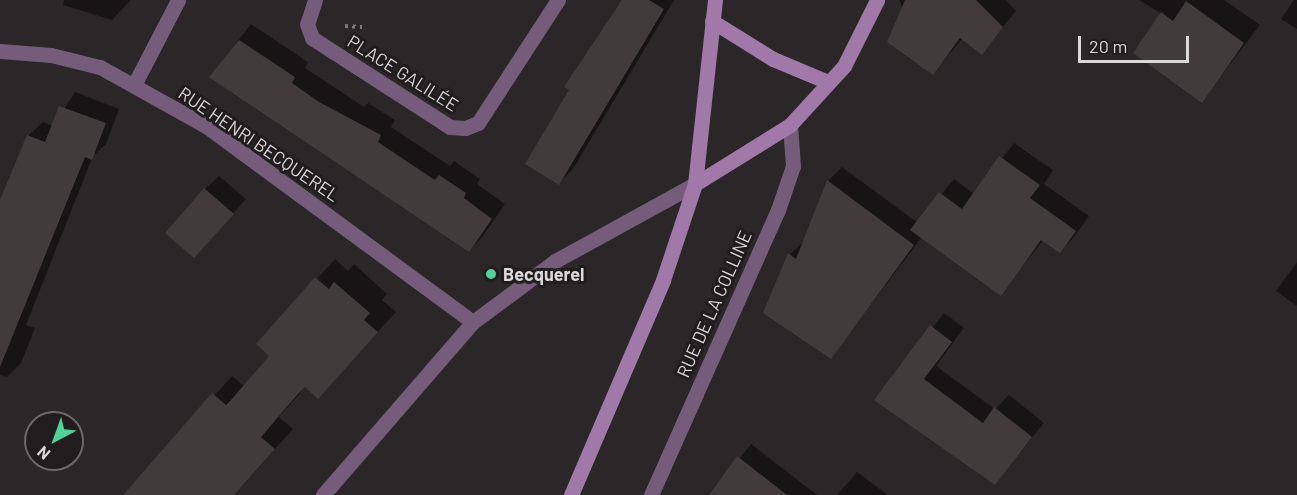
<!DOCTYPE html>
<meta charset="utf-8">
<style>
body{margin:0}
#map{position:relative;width:1297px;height:495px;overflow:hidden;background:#2b2728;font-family:Barlow,sans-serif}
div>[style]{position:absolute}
.shadow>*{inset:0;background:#0007}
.building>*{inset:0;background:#413b3b}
.path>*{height:4px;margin-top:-2px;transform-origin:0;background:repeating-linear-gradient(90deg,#7f7b7c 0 3px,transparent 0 7.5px)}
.street>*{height:15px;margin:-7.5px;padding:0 7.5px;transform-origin:7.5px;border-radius:7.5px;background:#755c7a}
.secondary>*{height:15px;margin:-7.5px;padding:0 7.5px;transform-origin:7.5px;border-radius:7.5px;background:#a079a9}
.dots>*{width:16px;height:16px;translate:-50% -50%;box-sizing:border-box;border:3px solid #211d1f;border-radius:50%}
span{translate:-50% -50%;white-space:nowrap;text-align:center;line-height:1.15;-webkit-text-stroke:6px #211d1f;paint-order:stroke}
.street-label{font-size:18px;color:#dbd8d9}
.poi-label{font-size:18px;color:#dbd8d9;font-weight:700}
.left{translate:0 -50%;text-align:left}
.north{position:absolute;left:24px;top:411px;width:60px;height:60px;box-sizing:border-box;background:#211d1f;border:2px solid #6b6869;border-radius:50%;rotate:221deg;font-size:16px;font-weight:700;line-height:24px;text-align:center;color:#dbd8d9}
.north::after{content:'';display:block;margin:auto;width:21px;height:27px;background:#50d398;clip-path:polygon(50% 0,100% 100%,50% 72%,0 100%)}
.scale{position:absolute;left:1078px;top:36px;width:111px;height:27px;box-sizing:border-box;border:3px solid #dbd8d9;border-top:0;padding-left:8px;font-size:18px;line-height:21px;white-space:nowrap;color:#dbd8d9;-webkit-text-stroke:4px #211d1f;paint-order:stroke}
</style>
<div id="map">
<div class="shadow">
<i style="clip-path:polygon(64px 0,131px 0,112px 20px,63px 5px)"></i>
<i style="clip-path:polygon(624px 0,674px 0,573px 169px,559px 183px,571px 90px,566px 86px)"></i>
<i style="clip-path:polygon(899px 0,1006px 0,1016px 11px,982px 53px,963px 38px,933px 73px)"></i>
<i style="clip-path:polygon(1139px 0,1224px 0,1260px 25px,1202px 101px,1162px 14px)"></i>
<i style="clip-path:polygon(1294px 0,1297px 0,1297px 29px,1281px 19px)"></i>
<i style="clip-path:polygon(251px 24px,308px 62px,305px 68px,364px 107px,368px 103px,395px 120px,391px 127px,450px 166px,454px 161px,480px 179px,477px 184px,505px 204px,483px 236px,469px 250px,211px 76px)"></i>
<i style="clip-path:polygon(75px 92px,119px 109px,106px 144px,93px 156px,26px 325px,35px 328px,21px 363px,7px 377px,0 375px,0 209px,28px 136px,43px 122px,53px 126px)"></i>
<i style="clip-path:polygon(1014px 143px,1053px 170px,1044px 184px,1089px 216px,1074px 237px,1060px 251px,1043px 240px,1001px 294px,922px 237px,831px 357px,790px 254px,805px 241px,828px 181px,842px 167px,918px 223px,954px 179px,974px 194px)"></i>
<i style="clip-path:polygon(219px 176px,246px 199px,208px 242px,205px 189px)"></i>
<i style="clip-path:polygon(335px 259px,348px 271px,354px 264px,387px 294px,382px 300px,396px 312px,318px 397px,306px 386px,279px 417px,293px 429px,234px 495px,125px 495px,232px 376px,245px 387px,271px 356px,258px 344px)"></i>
<i style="clip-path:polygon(1297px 262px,1297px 306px,1276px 291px)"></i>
<i style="clip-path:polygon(944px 313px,964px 328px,936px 366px,995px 409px,1009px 395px,1044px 423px,995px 483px,876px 399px)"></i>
<i style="clip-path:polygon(751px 444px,817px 495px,711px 495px)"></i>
<i style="clip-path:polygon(857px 472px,888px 495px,837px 495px)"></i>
</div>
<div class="building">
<i style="clip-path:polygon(622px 0,649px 0,664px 9px,559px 185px,525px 164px,569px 90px,564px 87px)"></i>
<i style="clip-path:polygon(905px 0,976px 0,1003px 27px,982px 55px,960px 38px,933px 75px,887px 42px)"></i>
<i style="clip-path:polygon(1186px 1px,1244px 43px,1202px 103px,1133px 53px,1161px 12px,1173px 21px)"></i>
<i style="clip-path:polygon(239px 40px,295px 77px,292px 83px,319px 102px,381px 135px,378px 142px,435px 180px,439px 175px,466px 193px,464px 198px,492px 219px,469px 252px,209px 77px)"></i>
<i style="clip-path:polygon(59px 106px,106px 123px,92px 160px,85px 157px,0 367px,0 200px,27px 135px,45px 142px)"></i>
<i style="clip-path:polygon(999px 156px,1040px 185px,1030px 198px,1076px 231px,1060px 253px,1041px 240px,1001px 296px,910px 230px,939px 192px,962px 209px)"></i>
<i style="clip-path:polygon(827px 180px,914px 245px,831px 359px,763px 313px,788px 253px,796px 259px)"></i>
<i style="clip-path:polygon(204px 188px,234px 214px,194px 258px,165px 233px)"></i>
<i style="clip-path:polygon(315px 277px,329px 289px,334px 282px,370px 313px,364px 320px,378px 332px,318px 399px,305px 387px,298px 394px,261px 437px,275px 449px,234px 495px,123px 495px,212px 393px,226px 405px,232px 399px,269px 356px,256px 344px)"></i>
<i style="clip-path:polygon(930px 325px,952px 342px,924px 379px,983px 423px,994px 407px,1032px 437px,995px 485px,874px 400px)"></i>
<i style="clip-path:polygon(737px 456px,787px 495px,709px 495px)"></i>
</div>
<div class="path">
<i style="left:345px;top:26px;width:17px;rotate:3deg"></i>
</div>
<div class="street">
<i style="left:315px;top:0;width:25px;rotate:108deg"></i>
<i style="left:307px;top:24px;width:15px;rotate:70deg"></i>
<i style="left:312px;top:38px;width:164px;rotate:32.8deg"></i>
<i style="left:450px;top:127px;width:15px;rotate:4deg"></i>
<i style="left:465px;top:128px;width:14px;rotate:-21deg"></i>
<i style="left:478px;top:123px;width:147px;rotate:-57deg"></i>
<i style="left:0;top:51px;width:51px;rotate:4.5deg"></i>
<i style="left:51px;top:55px;width:50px;rotate:13.8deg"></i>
<i style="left:100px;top:67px;width:121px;rotate:29.1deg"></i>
<i style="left:206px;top:126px;width:331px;rotate:36.3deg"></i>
<i style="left:134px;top:85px;width:96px;rotate:-62.6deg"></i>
<i style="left:323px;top:495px;width:229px;rotate:-49.1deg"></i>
<i style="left:473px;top:322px;width:102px;rotate:-36.6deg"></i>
<i style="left:555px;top:261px;width:160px;rotate:-28.8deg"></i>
<i style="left:651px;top:495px;width:312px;rotate:-66deg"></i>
<i style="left:778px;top:210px;width:46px;rotate:-71.2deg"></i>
<i style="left:793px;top:166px;width:41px;rotate:-94.2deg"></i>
</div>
<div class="secondary">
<i style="left:712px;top:21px;width:72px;rotate:31.9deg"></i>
<i style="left:773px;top:59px;width:60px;rotate:22.7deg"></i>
<i style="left:695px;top:184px;width:112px;rotate:-31.8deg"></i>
<i style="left:790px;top:125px;width:80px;rotate:-47.5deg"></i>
<i style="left:844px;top:66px;width:74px;rotate:-63.4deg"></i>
<i style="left:571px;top:495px;width:234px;rotate:-66.8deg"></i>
<i style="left:663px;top:280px;width:101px;rotate:-71.6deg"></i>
<i style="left:695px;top:184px;width:185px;rotate:-83.8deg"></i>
</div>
<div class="dots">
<i style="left:491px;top:274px;background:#50d398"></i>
</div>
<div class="street-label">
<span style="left:403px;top:73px;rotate:32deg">PLACE GALILÉE</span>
<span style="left:259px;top:144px;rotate:34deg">RUE HENRI BECQUEREL</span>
<span style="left:714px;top:304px;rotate:-66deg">RUE DE LA COLLINE</span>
</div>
<div class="poi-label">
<span class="left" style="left:503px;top:274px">Becquerel</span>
</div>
<div class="north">N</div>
<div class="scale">20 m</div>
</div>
